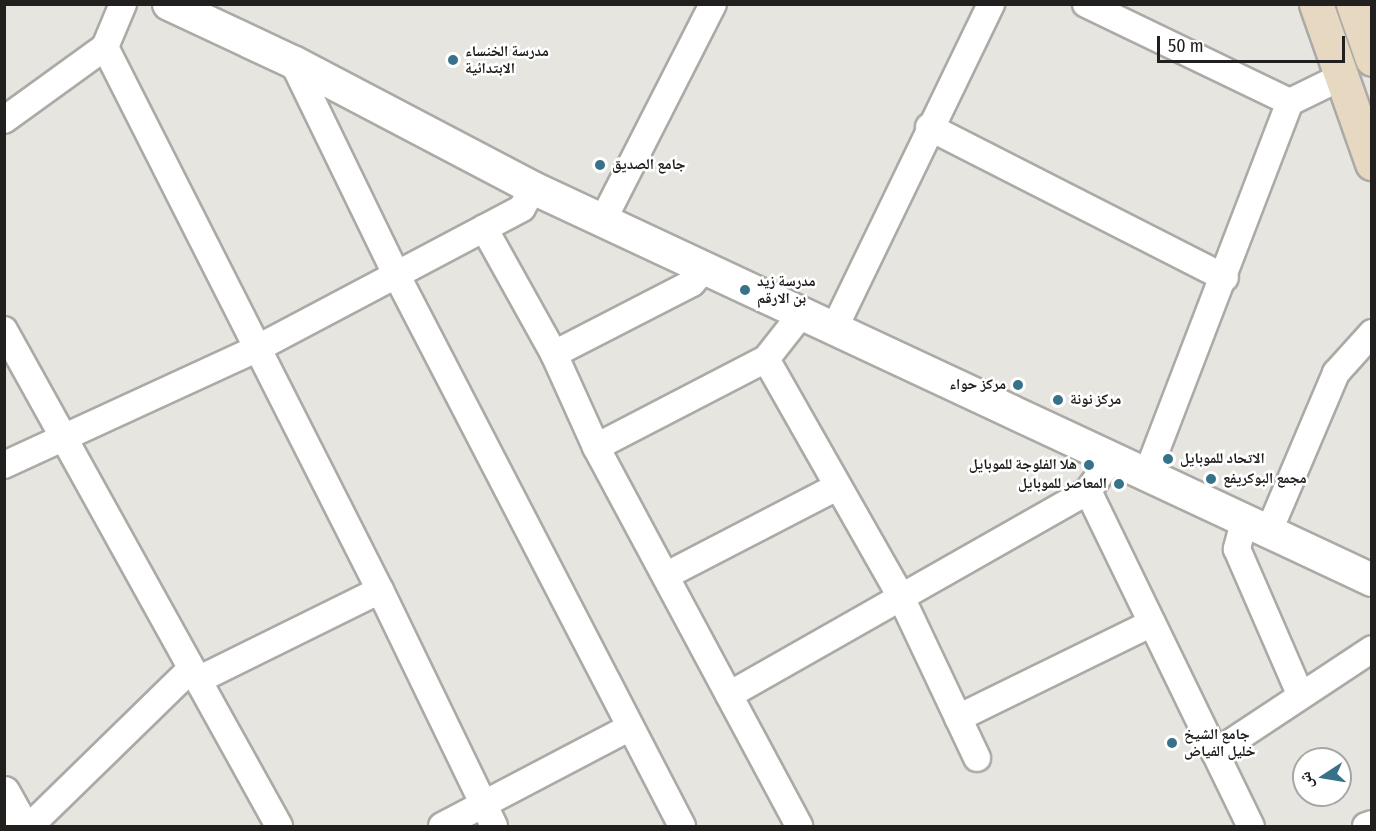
<!DOCTYPE html>
<meta charset="utf-8">
<style>
body{margin:0}
#map{position:relative;width:1376px;height:831px;overflow:hidden;background:#e7e5e0;font-family:"Fira Sans Condensed","Noto Naskh Arabic",sans-serif}
div>[style]{position:absolute}
.roads{filter:drop-shadow(2px 0 #acaaa6) drop-shadow(-2px 0 #acaaa6) drop-shadow(0 2px #acaaa6) drop-shadow(0 -2px #acaaa6)}
.minor>*{height:26px;margin:-13px;padding:0 13px;transform-origin:13px;border-radius:13px;background:#fff}
.tertiary>*{height:32px;margin:-16px;padding:0 16px;transform-origin:16px;border-radius:16px;background:#fff}
.secondary>*{height:33px;margin:-16.5px;padding:0 16.5px;transform-origin:16.5px;border-radius:16.5px;background:#e7d9c1}
.dots>*{width:16px;height:16px;translate:-50% -50%;box-sizing:border-box;border:3px solid #fff;border-radius:50%}
span{translate:-50% -50%;white-space:nowrap;text-align:center;line-height:1.15;-webkit-text-stroke:5px #fff;paint-order:stroke}
.poi-label{font-size:15px;color:#21201e;font-weight:700}
.left{translate:0 -50%;text-align:left}
.right{translate:-100% -50%;text-align:right}
.frame{position:absolute;inset:0;border:6px solid #21201e;pointer-events:none}
.north{position:absolute;left:1292px;top:747px;width:60px;height:60px;box-sizing:border-box;background:#fff;border:2px solid #a6a6a5;border-radius:50%;rotate:258deg;font-size:16px;font-weight:700;line-height:24px;text-align:center;color:#21201e}
.north::after{content:'';display:block;margin:auto;width:21px;height:27px;background:#37718a;clip-path:polygon(50% 0,100% 100%,50% 72%,0 100%)}
.scale{position:absolute;left:1157px;top:36px;width:188px;height:27px;box-sizing:border-box;border:3px solid #21201e;border-top:0;padding-left:8px;font-size:18px;line-height:21px;white-space:nowrap;color:#21201e;-webkit-text-stroke:4px #fff;paint-order:stroke}
</style>
<div id="map">
<div class="roads">
<div class="minor">
<i style="left:1086px;top:4px;width:226px;rotate:25.7deg"></i>
<i style="left:105px;top:47px;width:609px;rotate:63.14deg"></i>
<i style="left:380px;top:590px;width:262px;rotate:64.2deg"></i>
<i style="left:293px;top:62px;width:236px;rotate:64.1deg"></i>
<i style="left:396px;top:274px;width:622px;rotate:62.61deg"></i>
<i style="left:4px;top:120px;width:125px;rotate:-35.9deg"></i>
<i style="left:105px;top:47px;width:47px;rotate:-67.3deg"></i>
<i style="left:929px;top:127px;width:332px;rotate:27deg"></i>
<i style="left:603px;top:220px;width:242px;rotate:-63deg"></i>
<i style="left:484px;top:228px;width:144px;rotate:60.9deg"></i>
<i style="left:554px;top:354px;width:102px;rotate:65.7deg"></i>
<i style="left:596px;top:447px;width:430px;rotate:61.8deg"></i>
<i style="left:835px;top:327px;width:359px;rotate:-64.2deg"></i>
<i style="left:4px;top:330px;width:567px;rotate:60.99deg"></i>
<i style="left:554px;top:354px;width:155px;rotate:-27.2deg"></i>
<i style="left:692px;top:283px;width:20px;rotate:-49deg"></i>
<i style="left:766px;top:359px;width:274px;rotate:60.4deg"></i>
<i style="left:901px;top:597px;width:178px;rotate:64.7deg"></i>
<i style="left:596px;top:447px;width:191px;rotate:-27.4deg"></i>
<i style="left:766px;top:359px;width:60px;rotate:-51.8deg"></i>
<i style="left:4px;top:465px;width:277px;rotate:-24.7deg"></i>
<i style="left:256px;top:349px;width:301px;rotate:-27.9deg"></i>
<i style="left:522px;top:208px;width:23px;rotate:-61deg"></i>
<i style="left:1147px;top:474px;width:399px;rotate:-69deg"></i>
<i style="left:1290px;top:102px;width:57px;rotate:-26.1deg"></i>
<i style="left:1088px;top:491px;width:373px;rotate:64.1deg"></i>
<i style="left:1244px;top:522px;width:28px;rotate:105deg"></i>
<i style="left:1237px;top:549px;width:158px;rotate:66.5deg"></i>
<i style="left:1269px;top:531px;width:172px;rotate:-67deg"></i>
<i style="left:1336px;top:373px;width:54px;rotate:-48deg"></i>
<i style="left:667px;top:575px;width:191px;rotate:-27.4deg"></i>
<i style="left:198px;top:680px;width:203px;rotate:-26.3deg"></i>
<i style="left:729px;top:695px;width:413px;rotate:-29.6deg"></i>
<i style="left:1088px;top:491px;width:39px;rotate:-54deg"></i>
<i style="left:958px;top:718px;width:216px;rotate:-26.1deg"></i>
<i style="left:1215px;top:753px;width:188px;rotate:-33.5deg"></i>
<i style="left:30px;top:826px;width:225px;rotate:-44.3deg"></i>
<i style="left:442px;top:826px;width:211px;rotate:-27.7deg"></i>
<i style="left:1366px;top:826px;width:6px;rotate:-18deg"></i>
</div>
<div class="tertiary">
<i style="left:169px;top:4px;width:137px;rotate:25.1deg"></i>
<i style="left:293px;top:62px;width:271px;rotate:27.7deg"></i>
<i style="left:533px;top:188px;width:926px;rotate:25.04deg"></i>
<i style="left:4px;top:793px;width:38px;rotate:61deg"></i>
</div>
<div class="secondary">
<i style="left:1316px;top:4px;width:169px;rotate:70.6deg"></i>
<i style="left:1353px;top:4px;width:58px;rotate:70.9deg"></i>
</div>
</div>
<div class="dots">
<i style="left:453px;top:60px;background:#37718a"></i>
<i style="left:600px;top:165px;background:#37718a"></i>
<i style="left:745px;top:290px;background:#37718a"></i>
<i style="left:1018px;top:385px;background:#37718a"></i>
<i style="left:1058px;top:400px;background:#37718a"></i>
<i style="left:1168px;top:459px;background:#37718a"></i>
<i style="left:1089px;top:465px;background:#37718a"></i>
<i style="left:1211px;top:479px;background:#37718a"></i>
<i style="left:1119px;top:484px;background:#37718a"></i>
<i style="left:1172px;top:743px;background:#37718a"></i>
</div>
<div class="poi-label">
<span class="left" style="left:465px;top:60px">مدرسة الخنساء<br>الابتدائية</span>
<span class="left" style="left:612px;top:165px">جامع الصديق</span>
<span class="left" style="left:757px;top:290px">مدرسة زيد<br>بن الارقم</span>
<span class="right" style="left:1006px;top:385px">مركز حواء</span>
<span class="left" style="left:1070px;top:400px">مركز نونة</span>
<span class="left" style="left:1180px;top:459px">الاتحاد للموبايل</span>
<span class="right" style="left:1077px;top:465px">هلا الفلوجة للموبايل</span>
<span class="left" style="left:1223px;top:479px">مجمع البوكريفع</span>
<span class="right" style="left:1107px;top:484px">المعاصر للموبايل</span>
<span class="left" style="left:1184px;top:743px">جامع الشيخ<br>خليل الفياض</span>
</div>
<div class="frame"></div>
<div class="north">ش</div>
<div class="scale">50 m</div>
</div>
